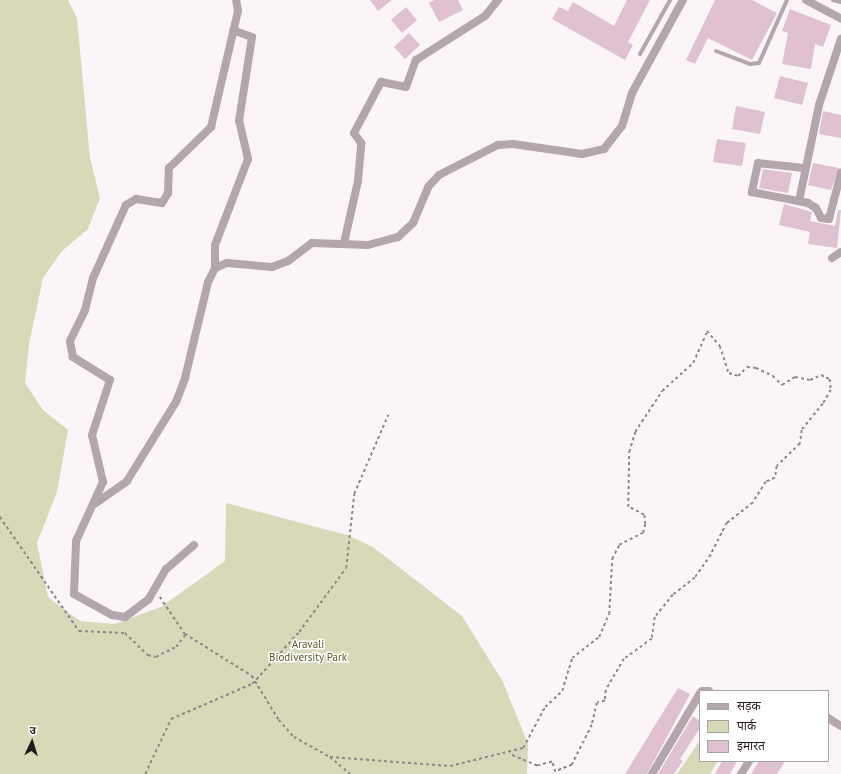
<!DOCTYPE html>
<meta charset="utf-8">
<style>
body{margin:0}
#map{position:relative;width:841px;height:774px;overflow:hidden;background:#fbf5f8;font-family:"PT Sans","Noto Sans Devanagari",sans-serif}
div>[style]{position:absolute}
.green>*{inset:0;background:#d7d9b9}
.building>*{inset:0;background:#dfc1d1}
.path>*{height:1.5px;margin-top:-0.75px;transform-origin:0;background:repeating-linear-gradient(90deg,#8f878b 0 3px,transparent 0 6px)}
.lane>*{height:4px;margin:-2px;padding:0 2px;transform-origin:2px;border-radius:2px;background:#b3a6ad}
.street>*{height:8px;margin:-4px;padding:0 4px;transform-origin:4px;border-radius:4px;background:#b3a6ad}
span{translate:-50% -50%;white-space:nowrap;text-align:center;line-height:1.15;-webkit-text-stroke:3px #fff;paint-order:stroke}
.park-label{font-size:11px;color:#575823}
.legend{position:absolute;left:699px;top:690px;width:130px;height:72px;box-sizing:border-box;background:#fff;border:1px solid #a8a3a6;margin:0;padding:5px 7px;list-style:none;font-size:12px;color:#251a20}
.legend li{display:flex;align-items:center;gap:8px;height:20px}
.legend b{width:20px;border:1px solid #a8a3a6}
.north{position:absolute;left:12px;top:722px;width:40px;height:40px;-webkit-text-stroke:3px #fff;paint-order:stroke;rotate:4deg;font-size:11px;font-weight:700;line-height:16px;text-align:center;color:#251a20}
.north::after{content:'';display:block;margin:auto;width:14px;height:18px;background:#251a20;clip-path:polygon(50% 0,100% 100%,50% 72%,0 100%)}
</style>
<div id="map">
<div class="green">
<i style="clip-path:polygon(0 0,68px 0,77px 18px,90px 158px,100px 198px,88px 229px,62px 251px,43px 278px,29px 344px,25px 383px,43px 410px,68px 430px,57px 492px,37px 543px,48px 597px,80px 621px,114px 624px,161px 607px,225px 561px,226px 503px,347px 535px,373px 547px,462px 616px,503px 682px,528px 744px,527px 774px,0 774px)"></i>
<i style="clip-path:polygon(700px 740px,700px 761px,718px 761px,710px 774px,677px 774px)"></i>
</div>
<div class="building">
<i style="clip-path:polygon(370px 0,392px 0,378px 11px)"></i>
<i style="clip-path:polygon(434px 0,458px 0,463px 10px,439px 22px,429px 3px)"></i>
<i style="clip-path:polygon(627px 0,650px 0,628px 42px,633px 45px,625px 60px,552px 19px,559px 7px,568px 11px,573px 2px,614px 26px)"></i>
<i style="clip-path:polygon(715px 0,752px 0,777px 13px,752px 60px,708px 38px,695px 64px,686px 60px)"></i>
<i style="clip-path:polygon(406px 7px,417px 20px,402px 33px,391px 20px)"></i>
<i style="clip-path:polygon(790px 9px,831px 25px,823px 47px,815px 44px,811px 69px,782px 64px,788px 33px,782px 31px)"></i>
<i style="clip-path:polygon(409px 33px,420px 45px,405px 59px,394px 47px)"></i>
<i style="clip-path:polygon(780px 76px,808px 83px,802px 105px,774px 98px)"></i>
<i style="clip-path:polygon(736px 106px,765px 112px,760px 134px,732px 129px)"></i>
<i style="clip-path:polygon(823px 111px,841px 115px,841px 138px,819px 134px)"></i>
<i style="clip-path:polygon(717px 139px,746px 143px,742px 166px,713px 162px)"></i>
<i style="clip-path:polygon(813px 163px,839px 168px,831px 190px,808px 185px)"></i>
<i style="clip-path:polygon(763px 169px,792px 173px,788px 193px,759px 188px)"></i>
<i style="clip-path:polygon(784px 204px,812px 212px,810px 221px,835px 226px,838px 210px,841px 210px,837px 248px,808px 244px,810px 232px,779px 225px)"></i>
<i style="clip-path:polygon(678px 688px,690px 694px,647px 774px,625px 774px)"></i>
<i style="clip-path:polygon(693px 716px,700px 721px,700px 728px,680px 759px,683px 761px,674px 774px,658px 774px)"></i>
<i style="clip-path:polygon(722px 761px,737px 761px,730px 774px,715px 774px)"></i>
<i style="clip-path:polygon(759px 761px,785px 761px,777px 774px,751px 774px)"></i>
</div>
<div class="path">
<i style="left:0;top:517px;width:139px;rotate:55.3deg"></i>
<i style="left:79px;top:631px;width:46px;rotate:2.5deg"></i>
<i style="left:125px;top:633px;width:32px;rotate:44deg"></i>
<i style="left:148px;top:655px;width:8px;rotate:14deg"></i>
<i style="left:156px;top:657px;width:22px;rotate:-27deg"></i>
<i style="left:176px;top:647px;width:15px;rotate:-53deg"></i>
<i style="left:160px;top:597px;width:45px;rotate:56deg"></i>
<i style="left:185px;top:634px;width:79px;rotate:32.1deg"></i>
<i style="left:252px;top:676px;width:52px;rotate:58.5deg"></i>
<i style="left:279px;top:720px;width:23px;rotate:49deg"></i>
<i style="left:294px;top:737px;width:41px;rotate:29.1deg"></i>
<i style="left:330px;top:757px;width:26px;rotate:40deg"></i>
<i style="left:330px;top:757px;width:120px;rotate:4.3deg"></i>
<i style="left:450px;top:766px;width:75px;rotate:-13.9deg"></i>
<i style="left:523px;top:748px;width:47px;rotate:-61.8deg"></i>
<i style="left:545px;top:707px;width:23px;rotate:-43deg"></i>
<i style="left:562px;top:691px;width:34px;rotate:-73deg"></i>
<i style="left:572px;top:658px;width:34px;rotate:-38deg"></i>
<i style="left:599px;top:637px;width:25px;rotate:-67deg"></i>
<i style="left:609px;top:614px;width:55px;rotate:-86.9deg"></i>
<i style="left:612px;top:559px;width:16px;rotate:-63deg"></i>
<i style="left:619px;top:545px;width:27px;rotate:-27deg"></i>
<i style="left:643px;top:533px;width:9px;rotate:-77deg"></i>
<i style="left:645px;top:524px;width:9px;rotate:-96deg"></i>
<i style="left:644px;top:515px;width:18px;rotate:-153deg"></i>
<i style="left:628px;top:507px;width:55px;rotate:-89deg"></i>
<i style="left:629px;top:452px;width:21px;rotate:-73deg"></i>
<i style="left:635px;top:432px;width:49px;rotate:-56.6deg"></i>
<i style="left:662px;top:391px;width:42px;rotate:-42.1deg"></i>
<i style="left:693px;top:363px;width:35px;rotate:-66deg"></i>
<i style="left:707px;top:331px;width:20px;rotate:49deg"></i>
<i style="left:720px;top:346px;width:28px;rotate:72deg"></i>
<i style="left:729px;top:373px;width:9px;rotate:18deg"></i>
<i style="left:738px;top:376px;width:13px;rotate:-45deg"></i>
<i style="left:747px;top:367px;width:9px;rotate:6deg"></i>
<i style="left:756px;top:368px;width:19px;rotate:25deg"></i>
<i style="left:773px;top:376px;width:13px;rotate:45deg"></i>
<i style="left:782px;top:385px;width:15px;rotate:-32deg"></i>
<i style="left:795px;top:377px;width:15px;rotate:11deg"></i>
<i style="left:810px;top:380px;width:12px;rotate:-24deg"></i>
<i style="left:821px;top:375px;width:10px;rotate:24deg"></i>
<i style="left:830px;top:379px;width:11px;rotate:85deg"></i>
<i style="left:831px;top:390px;width:16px;rotate:120deg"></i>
<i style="left:823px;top:404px;width:33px;rotate:129deg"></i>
<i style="left:802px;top:430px;width:14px;rotate:98deg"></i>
<i style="left:800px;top:444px;width:32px;rotate:136deg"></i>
<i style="left:777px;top:466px;width:12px;rotate:99deg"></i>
<i style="left:775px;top:478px;width:10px;rotate:156deg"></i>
<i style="left:766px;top:482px;width:25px;rotate:122deg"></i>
<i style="left:753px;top:503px;width:33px;rotate:142deg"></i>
<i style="left:727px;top:523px;width:36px;rotate:117deg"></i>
<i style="left:711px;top:555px;width:28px;rotate:125deg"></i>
<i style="left:695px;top:578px;width:28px;rotate:142deg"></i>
<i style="left:673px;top:595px;width:28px;rotate:129deg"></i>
<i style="left:655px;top:617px;width:22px;rotate:98deg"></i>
<i style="left:652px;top:639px;width:34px;rotate:144deg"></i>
<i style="left:624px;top:659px;width:36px;rotate:120deg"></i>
<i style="left:606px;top:690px;width:11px;rotate:95deg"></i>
<i style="left:605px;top:701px;width:8px;rotate:166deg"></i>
<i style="left:597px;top:703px;width:23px;rotate:103deg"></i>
<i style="left:592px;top:725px;width:45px;rotate:116.6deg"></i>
<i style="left:572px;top:765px;width:18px;rotate:158deg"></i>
<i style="left:555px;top:772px;width:10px;rotate:-107deg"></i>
<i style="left:552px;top:762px;width:16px;rotate:165deg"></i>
<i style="left:537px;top:766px;width:30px;rotate:-157deg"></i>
<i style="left:145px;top:774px;width:61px;rotate:-64.7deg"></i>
<i style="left:171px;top:719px;width:88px;rotate:-23.4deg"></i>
<i style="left:252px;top:684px;width:70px;rotate:-47.9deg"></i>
<i style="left:299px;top:632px;width:79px;rotate:-53.7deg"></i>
<i style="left:346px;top:568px;width:74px;rotate:-83.8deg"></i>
<i style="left:354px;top:494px;width:86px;rotate:-66.7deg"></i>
</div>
<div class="lane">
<i style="left:833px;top:0;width:8px;rotate:14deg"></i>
<i style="left:716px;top:51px;width:36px;rotate:21deg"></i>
<i style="left:750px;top:64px;width:9px;rotate:-6deg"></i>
<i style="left:759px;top:63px;width:69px;rotate:-66deg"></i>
<i style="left:640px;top:54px;width:62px;rotate:-60.9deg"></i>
</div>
<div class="street">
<i style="left:806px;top:0;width:40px;rotate:28deg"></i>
<i style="left:804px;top:168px;width:46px;rotate:-173.8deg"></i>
<i style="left:758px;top:163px;width:30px;rotate:102deg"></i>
<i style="left:752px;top:192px;width:57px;rotate:11.1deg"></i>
<i style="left:808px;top:203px;width:9px;rotate:32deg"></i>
<i style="left:816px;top:208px;width:11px;rotate:63deg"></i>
<i style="left:821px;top:218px;width:8px;rotate:7deg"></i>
<i style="left:829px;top:219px;width:48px;rotate:-75.4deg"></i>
<i style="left:799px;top:201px;width:98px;rotate:-78.2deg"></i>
<i style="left:819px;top:105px;width:70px;rotate:-71.6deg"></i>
<i style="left:344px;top:243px;width:64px;rotate:-77.3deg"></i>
<i style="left:358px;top:181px;width:38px;rotate:-85deg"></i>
<i style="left:361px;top:143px;width:12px;rotate:-125deg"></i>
<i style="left:354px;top:133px;width:58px;rotate:-62.1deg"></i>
<i style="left:381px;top:82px;width:25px;rotate:11deg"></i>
<i style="left:406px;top:87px;width:29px;rotate:-70deg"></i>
<i style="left:416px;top:60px;width:82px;rotate:-32.5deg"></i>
<i style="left:485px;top:16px;width:21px;rotate:-51deg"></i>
<i style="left:832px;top:258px;width:11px;rotate:-34deg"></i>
<i style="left:215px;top:268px;width:23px;rotate:-90deg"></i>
<i style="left:215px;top:245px;width:92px;rotate:-69deg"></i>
<i style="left:248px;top:159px;width:39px;rotate:-103deg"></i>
<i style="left:239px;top:121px;width:85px;rotate:-81.2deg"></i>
<i style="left:252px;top:37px;width:20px;rotate:-160deg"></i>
<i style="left:96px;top:503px;width:38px;rotate:-35deg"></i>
<i style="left:127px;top:481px;width:93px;rotate:-58.2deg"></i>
<i style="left:176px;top:402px;width:26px;rotate:-69deg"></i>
<i style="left:185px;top:378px;width:99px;rotate:-76.5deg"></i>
<i style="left:208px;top:282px;width:16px;rotate:-63deg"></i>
<i style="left:215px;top:268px;width:13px;rotate:-23deg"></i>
<i style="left:227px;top:263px;width:45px;rotate:5.1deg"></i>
<i style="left:272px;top:267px;width:17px;rotate:-21deg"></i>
<i style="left:288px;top:261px;width:30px;rotate:-37deg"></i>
<i style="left:312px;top:243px;width:56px;rotate:2deg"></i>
<i style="left:368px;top:245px;width:31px;rotate:-15deg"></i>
<i style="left:398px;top:237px;width:21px;rotate:-43deg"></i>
<i style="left:413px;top:223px;width:39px;rotate:-67deg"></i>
<i style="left:428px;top:187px;width:16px;rotate:-47deg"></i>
<i style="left:439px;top:175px;width:66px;rotate:-27deg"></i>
<i style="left:498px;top:145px;width:15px;rotate:-4deg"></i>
<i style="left:513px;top:144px;width:70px;rotate:8.2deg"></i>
<i style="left:582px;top:154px;width:23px;rotate:-13deg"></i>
<i style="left:604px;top:149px;width:29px;rotate:-52deg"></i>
<i style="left:622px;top:126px;width:34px;rotate:-73deg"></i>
<i style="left:632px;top:93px;width:106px;rotate:-61.3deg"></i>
<i style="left:194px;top:545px;width:37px;rotate:139deg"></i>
<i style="left:166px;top:569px;width:34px;rotate:120deg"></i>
<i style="left:149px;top:599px;width:30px;rotate:143deg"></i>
<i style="left:125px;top:617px;width:13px;rotate:-171deg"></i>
<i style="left:112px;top:615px;width:43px;rotate:-151.1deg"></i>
<i style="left:74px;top:594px;width:53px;rotate:-87.8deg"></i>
<i style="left:76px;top:541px;width:65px;rotate:-65.4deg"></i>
<i style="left:103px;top:482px;width:48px;rotate:-103.2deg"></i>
<i style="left:92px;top:435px;width:58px;rotate:-71.9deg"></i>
<i style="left:110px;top:380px;width:44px;rotate:-148.1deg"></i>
<i style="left:73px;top:357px;width:16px;rotate:-101deg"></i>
<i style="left:70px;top:341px;width:34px;rotate:-64deg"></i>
<i style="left:85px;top:310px;width:33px;rotate:-76deg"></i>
<i style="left:93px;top:278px;width:80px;rotate:-65.7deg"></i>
<i style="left:126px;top:205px;width:12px;rotate:-31deg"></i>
<i style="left:136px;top:199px;width:26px;rotate:9deg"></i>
<i style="left:162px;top:203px;width:12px;rotate:-59deg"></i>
<i style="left:168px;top:193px;width:25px;rotate:-88deg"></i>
<i style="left:169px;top:168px;width:59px;rotate:-44.3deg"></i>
<i style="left:211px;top:127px;width:119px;rotate:-76.9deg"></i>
<i style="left:238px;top:11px;width:11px;rotate:-100deg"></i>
<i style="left:702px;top:691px;width:7px"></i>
<i style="left:828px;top:718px;width:15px;rotate:32deg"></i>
<i style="left:652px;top:774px;width:94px;rotate:-59.3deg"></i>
<i style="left:741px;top:774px;width:15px;rotate:-58deg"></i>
</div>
<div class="park-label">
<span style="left:308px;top:651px">Aravali<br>Biodiversity Park</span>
</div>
<ul class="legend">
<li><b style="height:5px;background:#b3a6ad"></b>सड़क</li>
<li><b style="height:11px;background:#d7d9b9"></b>पार्क</li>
<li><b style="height:11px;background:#dfc1d1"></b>इमारत</li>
</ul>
<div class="north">उ</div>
</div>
